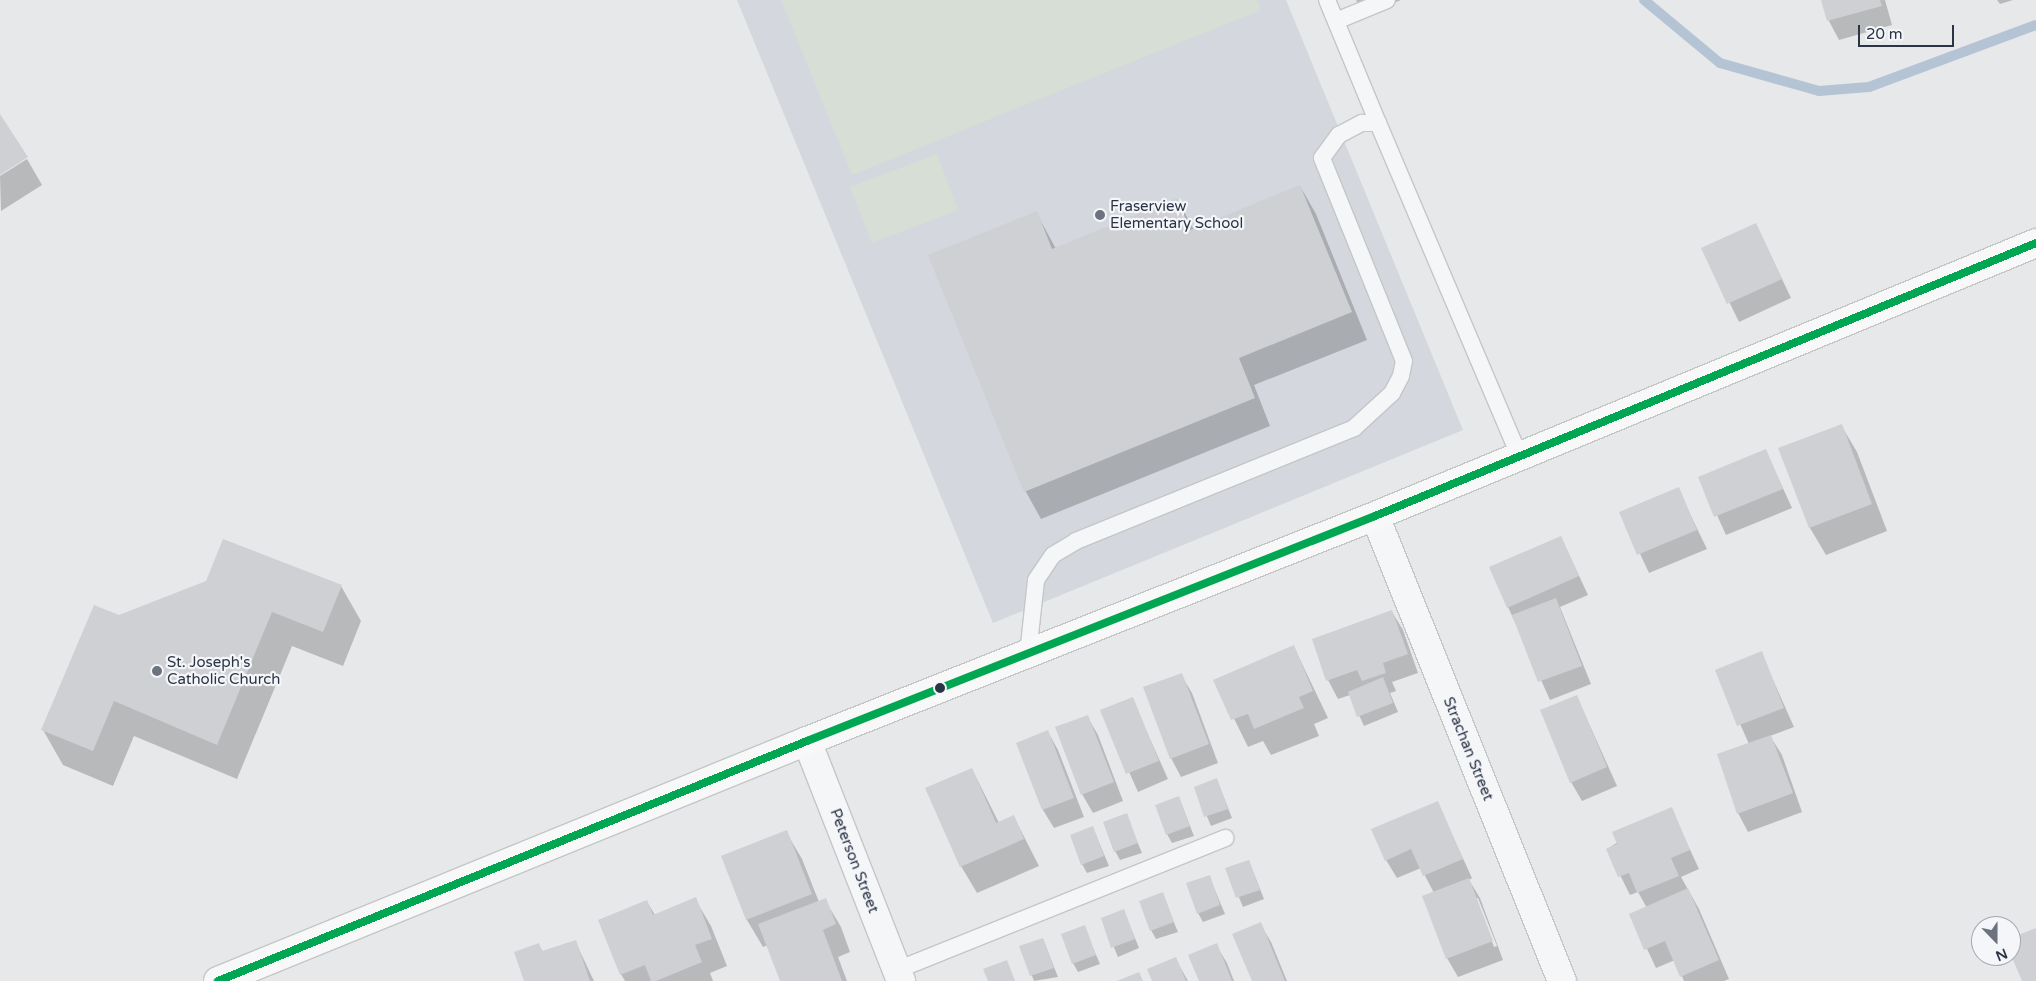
<!DOCTYPE html>
<style>
body{margin:0}
#map{position:relative;width:2036px;height:981px;overflow:hidden;background:#e6e8ea;font-family:"Varela Round",sans-serif}
div>[style]{position:absolute}
.built>*{inset:0;background:#d4d7dd}
.green>*{inset:0;background:#d6ded6}
.shadow>*{inset:0;background:#0003}
.stream>*{height:10px;margin:-5px;padding:0 5px;transform-origin:5px;border-radius:5px;background:#b4c4d5}
.building>*{inset:0;background:#ced0d3}
.roads{filter:drop-shadow(1px 0 #c4c6c8) drop-shadow(-1px 0 #c4c6c8) drop-shadow(0 1px #c4c6c8) drop-shadow(0 -1px #c4c6c8)}
.lane>*{height:16px;margin:-8px;padding:0 8px;transform-origin:8px;border-radius:8px;background:#f5f6f7}
.street>*{height:28px;margin:-14px;padding:0 14px;transform-origin:14px;border-radius:14px;background:#f5f6f7}
.secondary>*{height:28px;margin:-14px;padding:0 14px;transform-origin:14px;border-radius:14px;background:#f8f8f8}
.bus-1>*{height:8px;margin:-4px;padding:0 4px;transform-origin:4px;border-radius:4px;background:#00a651}
.dots>*{width:14px;height:14px;translate:-50% -50%;box-sizing:border-box;border:2px solid #f4f6f9;border-radius:50%}
span{translate:-50% -50%;white-space:nowrap;text-align:center;line-height:1.15;-webkit-text-stroke:4.5px #f4f6f9;paint-order:stroke}
.poi-label{font-size:15px;color:#2b3445}
.left{translate:0 -50%;text-align:left}
.street-label{font-size:15px;color:#2b3445}
.north{position:absolute;left:1971px;top:916px;width:50px;height:50px;box-sizing:border-box;background:#f4f6f9;border:1px solid #a4a8b1;border-radius:50%;rotate:158deg;font-size:14px;font-weight:700;line-height:20px;text-align:center;color:#2b3445}
.north::after{content:'';display:block;margin:auto;width:18px;height:22px;background:#6c737f;clip-path:polygon(50% 0,100% 100%,50% 72%,0 100%)}
.scale{position:absolute;left:1858px;top:25px;width:96px;height:22px;box-sizing:border-box;border:2px solid #2b3445;border-top:0;padding-left:6px;font-size:15px;line-height:18px;white-space:nowrap;color:#2b3445;-webkit-text-stroke:4px #f4f6f9;paint-order:stroke}
</style>
<div id="map">
<div class="built">
<i style="clip-path:polygon(737px 0,1286px 0,1463px 430px,993px 623px)"></i>
</div>
<div class="green">
<i style="clip-path:polygon(781px 0,1257px 0,1261px 10px,852px 175px)"></i>
<i style="clip-path:polygon(937px 154px,958px 210px,872px 243px,850px 187px)"></i>
</div>
<div class="shadow">
<i style="clip-path:polygon(1356px 0,1401px 0,1365px 15px)"></i>
<i style="clip-path:polygon(1885px 0,1892px 25px,1839px 40px,1829px 21px,1823px 1px)"></i>
<i style="clip-path:polygon(1997px 0,2013px 0,2000px 4px)"></i>
<i style="clip-path:polygon(27px 159px,42px 185px,1px 211px,0 176px)"></i>
<i style="clip-path:polygon(1300px 186px,1316px 214px,1367px 340px,1254px 385px,1270px 426px,1041px 519px,1026px 492px,929px 256px,1036px 212px,1056px 249px,1177px 199px,1194px 230px)"></i>
<i style="clip-path:polygon(1756px 224px,1791px 298px,1739px 322px,1703px 248px)"></i>
<i style="clip-path:polygon(1841px 425px,1857px 452px,1887px 531px,1826px 555px,1810px 528px,1779px 449px)"></i>
<i style="clip-path:polygon(1766px 451px,1792px 508px,1726px 535px,1700px 478px)"></i>
<i style="clip-path:polygon(1678px 489px,1707px 549px,1649px 573px,1621px 513px)"></i>
<i style="clip-path:polygon(1561px 537px,1588px 595px,1560px 607px,1591px 684px,1550px 700px,1508px 607px)"></i>
<i style="clip-path:polygon(341px 586px,361px 621px,343px 666px,292px 646px,237px 779px,134px 736px,113px 786px,63px 765px,43px 730px,119px 616px)"></i>
<i style="clip-path:polygon(1392px 612px,1403px 630px,1418px 673px,1392px 682px,1396px 691px,1390px 693px,1398px 712px,1364px 726px,1350px 695px,1338px 699px,1328px 680px)"></i>
<i style="clip-path:polygon(1294px 647px,1328px 718px,1314px 724px,1319px 736px,1271px 755px,1263px 741px,1248px 747px,1215px 680px)"></i>
<i style="clip-path:polygon(1761px 653px,1794px 727px,1770px 736px,1782px 755px,1802px 812px,1748px 832px,1738px 813px,1749px 744px,1716px 670px)"></i>
<i style="clip-path:polygon(1181px 675px,1192px 693px,1218px 763px,1181px 777px,1171px 758px)"></i>
<i style="clip-path:polygon(1577px 697px,1617px 786px,1582px 801px,1571px 782px)"></i>
<i style="clip-path:polygon(1132px 699px,1168px 779px,1138px 792px,1102px 711px)"></i>
<i style="clip-path:polygon(1087px 716px,1098px 735px,1123px 801px,1093px 813px,1082px 794px)"></i>
<i style="clip-path:polygon(1048px 732px,1058px 750px,1084px 817px,1054px 828px,1043px 810px)"></i>
<i style="clip-path:polygon(972px 769px,999px 823px,1014px 817px,1039px 866px,977px 893px,961px 866px)"></i>
<i style="clip-path:polygon(1217px 780px,1232px 818px,1211px 826px,1195px 788px)"></i>
<i style="clip-path:polygon(1179px 798px,1194px 836px,1172px 843px,1167px 834px)"></i>
<i style="clip-path:polygon(evenodd,1437px 802px,1472px 878px,1469px 880px,1480px 898px,1503px 960px,1458px 977px,1447px 958px,1434px 893px,1421px 868px,1397px 878px,1386px 860px,1437px 802px,1476px 898px,1478px 898px,1497px 946px,1494px 947px,1476px 898px)"></i>
<i style="clip-path:polygon(1671px 809px,1699px 869px,1681px 877px,1699px 909px,1729px 979px,1724px 981px,1684px 981px,1675px 960px,1656px 968px,1631px 915px,1647px 908px,1638px 892px,1630px 895px,1607px 849px)"></i>
<i style="clip-path:polygon(1126px 815px,1142px 853px,1120px 860px,1115px 851px)"></i>
<i style="clip-path:polygon(1093px 828px,1109px 866px,1087px 873px,1082px 864px)"></i>
<i style="clip-path:polygon(786px 832px,802px 859px,819px 902px,825px 900px,841px 927px,850px 952px,838px 957px,847px 981px,781px 981px,768px 945px,763px 947px,747px 920px,722px 856px)"></i>
<i style="clip-path:polygon(1249px 861px,1264px 899px,1243px 907px,1227px 869px)"></i>
<i style="clip-path:polygon(1209px 876px,1225px 914px,1203px 922px,1198px 913px)"></i>
<i style="clip-path:polygon(1162px 894px,1178px 932px,1156px 939px,1151px 930px)"></i>
<i style="clip-path:polygon(695px 899px,711px 926px,727px 966px,710px 973px,713px 981px,625px 981px,621px 974px,647px 902px,655px 915px)"></i>
<i style="clip-path:polygon(1124px 911px,1139px 948px,1118px 957px,1102px 919px)"></i>
<i style="clip-path:polygon(1260px 924px,1271px 942px,1287px 981px,1253px 981px)"></i>
<i style="clip-path:polygon(1084px 927px,1100px 964px,1078px 972px,1073px 963px)"></i>
<i style="clip-path:polygon(1043px 939px,1058px 977px,1034px 981px,1021px 947px)"></i>
<i style="clip-path:polygon(575px 941px,594px 981px,525px 981px,539px 945px,543px 952px)"></i>
<i style="clip-path:polygon(1216px 945px,1227px 963px,1234px 981px,1200px 981px)"></i>
<i style="clip-path:polygon(1175px 958px,1188px 981px,1154px 981px)"></i>
</div>
<div class="stream">
<i style="left:1644px;top:0;width:99px;rotate:39.7deg"></i>
<i style="left:1720px;top:63px;width:103px;rotate:15.8deg"></i>
<i style="left:1819px;top:91px;width:50px;rotate:-4.6deg"></i>
<i style="left:1869px;top:87px;width:178px;rotate:-20.4deg"></i>
</div>
<div class="building">
<i style="clip-path:polygon(1821px 0,1880px 0,1882px 6px,1827px 21px)"></i>
<i style="clip-path:polygon(0 114px,28px 157px,0 175px)"></i>
<i style="clip-path:polygon(1300px 185px,1352px 312px,1239px 358px,1255px 398px,1024px 492px,928px 255px,1037px 211px,1052px 249px,1177px 198px,1190px 230px)"></i>
<i style="clip-path:polygon(1756px 223px,1782px 279px,1727px 304px,1701px 248px)"></i>
<i style="clip-path:polygon(1842px 424px,1872px 504px,1809px 528px,1778px 448px)"></i>
<i style="clip-path:polygon(1766px 449px,1783px 489px,1714px 517px,1698px 477px)"></i>
<i style="clip-path:polygon(1679px 487px,1697px 530px,1637px 555px,1619px 512px)"></i>
<i style="clip-path:polygon(1561px 536px,1579px 576px,1507px 608px,1489px 567px)"></i>
<i style="clip-path:polygon(223px 539px,342px 585px,323px 632px,272px 612px,217px 745px,114px 701px,93px 751px,41px 730px,94px 605px,119px 615px,206px 581px)"></i>
<i style="clip-path:polygon(1556px 598px,1582px 666px,1538px 682px,1512px 615px)"></i>
<i style="clip-path:polygon(1392px 610px,1408px 654px,1383px 663px,1386px 673px,1362px 681px,1357px 670px,1326px 681px,1312px 639px)"></i>
<i style="clip-path:polygon(1294px 645px,1313px 691px,1299px 697px,1304px 708px,1254px 729px,1248px 714px,1231px 720px,1213px 680px)"></i>
<i style="clip-path:polygon(1762px 651px,1784px 708px,1737px 726px,1715px 670px)"></i>
<i style="clip-path:polygon(1182px 673px,1209px 744px,1170px 759px,1143px 687px)"></i>
<i style="clip-path:polygon(1383px 677px,1393px 703px,1357px 717px,1348px 692px)"></i>
<i style="clip-path:polygon(1577px 695px,1607px 767px,1570px 783px,1540px 710px)"></i>
<i style="clip-path:polygon(1133px 697px,1159px 761px,1126px 774px,1100px 710px)"></i>
<i style="clip-path:polygon(1088px 715px,1114px 782px,1081px 795px,1055px 727px)"></i>
<i style="clip-path:polygon(1048px 730px,1074px 798px,1042px 810px,1016px 743px)"></i>
<i style="clip-path:polygon(1771px 735px,1793px 793px,1737px 814px,1717px 754px)"></i>
<i style="clip-path:polygon(972px 768px,996px 823px,1014px 815px,1024px 839px,960px 867px,925px 788px)"></i>
<i style="clip-path:polygon(1217px 778px,1228px 809px,1204px 817px,1194px 787px)"></i>
<i style="clip-path:polygon(1179px 796px,1190px 826px,1166px 835px,1155px 805px)"></i>
<i style="clip-path:polygon(1438px 801px,1463px 859px,1423px 876px,1411px 849px,1385px 861px,1371px 829px)"></i>
<i style="clip-path:polygon(1672px 807px,1690px 850px,1671px 858px,1679px 876px,1637px 893px,1629px 873px,1618px 877px,1606px 849px,1617px 844px,1612px 832px)"></i>
<i style="clip-path:polygon(1127px 813px,1138px 843px,1114px 852px,1103px 822px)"></i>
<i style="clip-path:polygon(1093px 826px,1104px 856px,1081px 865px,1070px 835px)"></i>
<i style="clip-path:polygon(787px 830px,812px 894px,746px 920px,721px 856px)"></i>
<i style="clip-path:polygon(1249px 860px,1260px 890px,1236px 898px,1225px 868px)"></i>
<i style="clip-path:polygon(1210px 875px,1220px 905px,1197px 914px,1186px 883px)"></i>
<i style="clip-path:polygon(1469px 878px,1493px 941px,1446px 959px,1422px 896px)"></i>
<i style="clip-path:polygon(1688px 888px,1719px 960px,1680px 977px,1665px 941px,1644px 950px,1629px 914px)"></i>
<i style="clip-path:polygon(1163px 892px,1174px 922px,1150px 931px,1139px 901px)"></i>
<i style="clip-path:polygon(696px 897px,712px 939px,695px 945px,702px 962px,656px 981px,651px 981px,645px 965px,620px 975px,598px 920px,647px 900px,653px 915px)"></i>
<i style="clip-path:polygon(826px 898px,836px 924px,823px 930px,842px 981px,780px 981px,758px 924px)"></i>
<i style="clip-path:polygon(1124px 909px,1135px 939px,1111px 948px,1101px 918px)"></i>
<i style="clip-path:polygon(1261px 922px,1285px 981px,1252px 981px,1232px 934px)"></i>
<i style="clip-path:polygon(1085px 925px,1096px 955px,1072px 964px,1061px 934px)"></i>
<i style="clip-path:polygon(2036px 928px,2036px 981px,2022px 981px,2011px 955px,2011px 938px)"></i>
<i style="clip-path:polygon(1043px 938px,1054px 968px,1030px 976px,1019px 946px)"></i>
<i style="clip-path:polygon(576px 940px,590px 981px,524px 981px,514px 952px,539px 943px,542px 951px)"></i>
<i style="clip-path:polygon(1217px 943px,1232px 981px,1199px 981px,1188px 955px)"></i>
<i style="clip-path:polygon(1176px 957px,1186px 981px,1152px 981px,1147px 969px)"></i>
<i style="clip-path:polygon(1007px 960px,1015px 981px,988px 981px,983px 969px)"></i>
<i style="clip-path:polygon(1139px 972px,1143px 981px,1117px 981px)"></i>
</div>
<div class="roads">
<div class="lane">
<i style="left:1327px;top:0;width:133px;rotate:67.5deg"></i>
<i style="left:1336px;top:21px;width:55px;rotate:-22.4deg"></i>
<i style="left:1028px;top:654px;width:74px;rotate:-83.8deg"></i>
<i style="left:1036px;top:580px;width:30px;rotate:-56deg"></i>
<i style="left:1053px;top:555px;width:27px;rotate:-31deg"></i>
<i style="left:1076px;top:541px;width:300px;rotate:-22.1deg"></i>
<i style="left:1354px;top:428px;width:52px;rotate:-42.6deg"></i>
<i style="left:1392px;top:393px;width:19px;rotate:-62deg"></i>
<i style="left:1401px;top:376px;width:15px;rotate:-79deg"></i>
<i style="left:1404px;top:361px;width:219px;rotate:-112deg"></i>
<i style="left:1322px;top:158px;width:29px;rotate:-54deg"></i>
<i style="left:1339px;top:135px;width:26px;rotate:-28deg"></i>
<i style="left:1362px;top:123px;width:16px"></i>
<i style="left:1378px;top:123px;width:363px;rotate:67deg"></i>
<i style="left:897px;top:970px;width:354px;rotate:-21.9deg"></i>
</div>
<div class="street">
<i style="left:1375px;top:516px;width:501px;rotate:68.09deg"></i>
<i style="left:807px;top:741px;width:258px;rotate:68.6deg"></i>
</div>
<div class="secondary">
<i style="left:218px;top:981px;width:636px;rotate:-22.17deg"></i>
<i style="left:807px;top:741px;width:611px;rotate:-21.61deg"></i>
<i style="left:1375px;top:516px;width:715px;rotate:-22.44deg"></i>
</div>
</div>
<div class="bus-1">
<i style="left:218px;top:981px;width:636px;rotate:-22.17deg"></i>
<i style="left:807px;top:741px;width:611px;rotate:-21.61deg"></i>
<i style="left:1375px;top:516px;width:715px;rotate:-22.44deg"></i>
</div>
<div class="dots">
<i style="left:1100px;top:215px;background:#6c737f"></i>
<i style="left:157px;top:671px;background:#6c737f"></i>
<i style="left:940px;top:688px;background:#2b3445"></i>
</div>
<div class="poi-label">
<span class="left" style="left:1110px;top:215px">Fraserview<br>Elementary School</span>
<span class="left" style="left:167px;top:671px">St. Joseph's<br>Catholic Church</span>
</div>
<div class="street-label">
<span style="left:1468px;top:749px;rotate:68deg">Strachan Street</span>
<span style="left:854px;top:861px;rotate:69deg">Peterson Street</span>
</div>
<div class="north">N</div>
<div class="scale">20 m</div>
</div>
